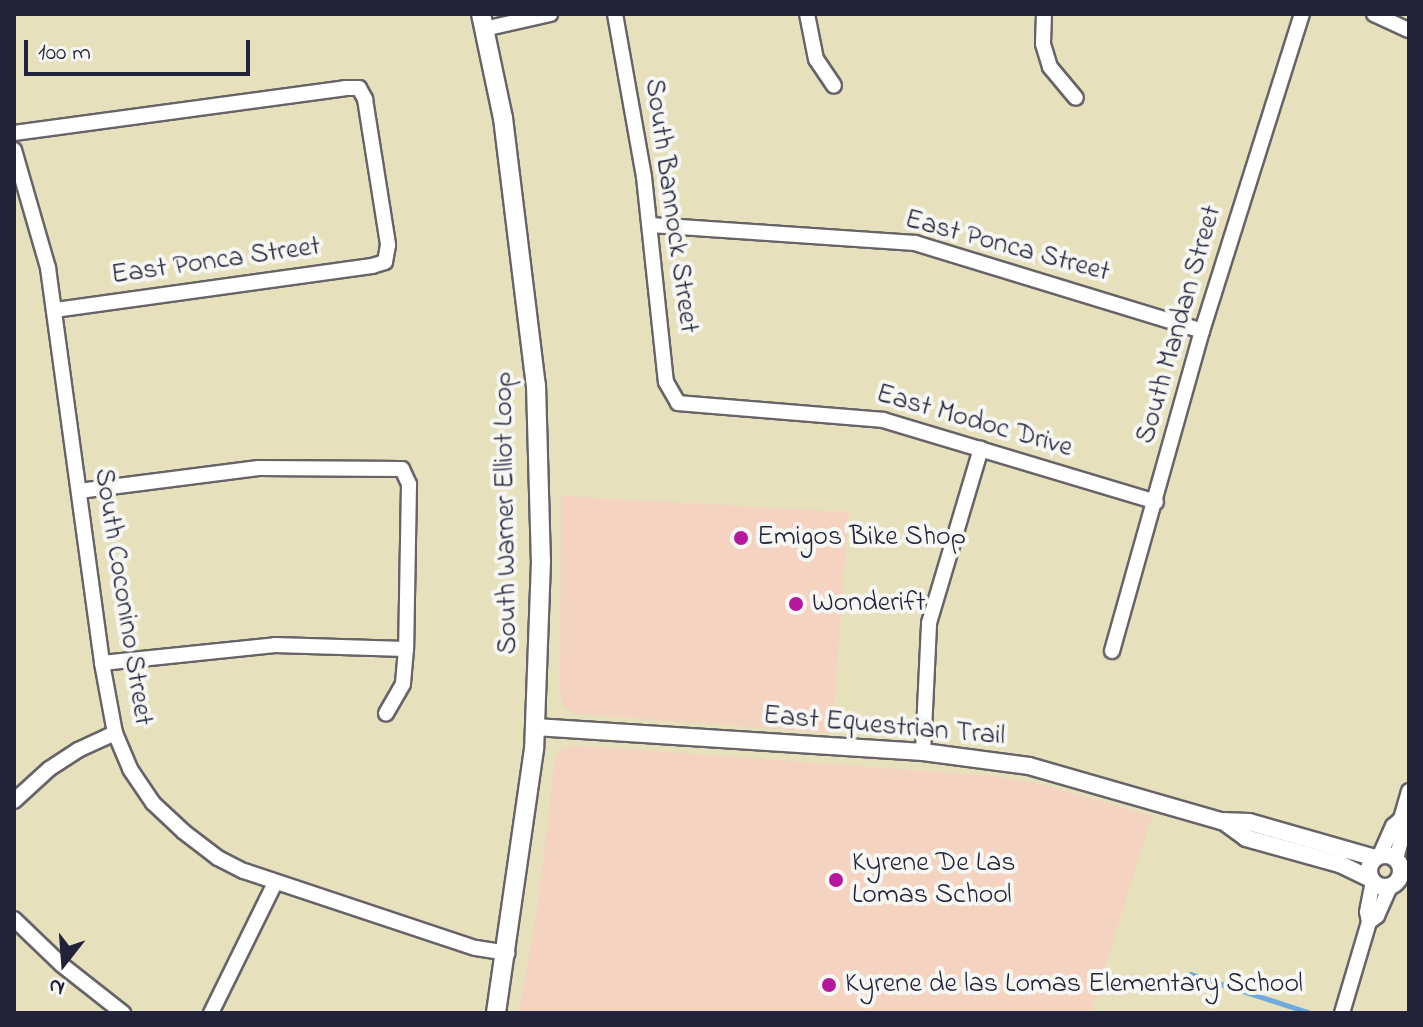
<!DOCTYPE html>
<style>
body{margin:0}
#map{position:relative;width:1423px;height:1027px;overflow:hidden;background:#e6e0bc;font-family:"Indie Flower",sans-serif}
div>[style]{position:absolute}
.built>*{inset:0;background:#f5d3c1}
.stream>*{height:5px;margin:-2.5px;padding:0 2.5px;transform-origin:2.5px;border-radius:2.5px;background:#6eaadf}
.roads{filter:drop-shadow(2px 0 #676468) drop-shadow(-2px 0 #676468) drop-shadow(0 2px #676468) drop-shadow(0 -2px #676468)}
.minor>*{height:14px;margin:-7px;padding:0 7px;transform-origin:7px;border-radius:7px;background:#fff}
.tertiary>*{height:16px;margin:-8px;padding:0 8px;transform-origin:8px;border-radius:8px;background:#fff}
.tertiary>.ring{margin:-8px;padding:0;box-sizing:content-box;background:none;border:16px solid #fff;border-radius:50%}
.secondary>*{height:18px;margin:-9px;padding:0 9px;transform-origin:9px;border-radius:9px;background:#fff}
.dots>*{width:22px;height:22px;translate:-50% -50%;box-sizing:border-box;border:4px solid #f6f6f2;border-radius:50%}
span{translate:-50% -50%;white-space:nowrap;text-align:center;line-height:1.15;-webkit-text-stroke:8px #f6f6f2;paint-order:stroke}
.street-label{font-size:28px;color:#22223b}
.poi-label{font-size:28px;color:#22223b}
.left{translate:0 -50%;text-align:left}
.frame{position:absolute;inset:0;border:16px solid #22223b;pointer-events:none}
.north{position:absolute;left:24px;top:923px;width:80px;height:80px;-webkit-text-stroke:6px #f6f6f2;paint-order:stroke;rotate:197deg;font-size:22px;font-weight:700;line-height:32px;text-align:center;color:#22223b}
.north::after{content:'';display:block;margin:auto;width:28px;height:36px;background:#22223b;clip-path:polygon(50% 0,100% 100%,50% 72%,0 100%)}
.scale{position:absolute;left:24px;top:40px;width:226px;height:36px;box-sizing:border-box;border:4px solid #22223b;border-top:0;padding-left:10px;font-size:24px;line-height:28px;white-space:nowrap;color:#22223b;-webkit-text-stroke:6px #f6f6f2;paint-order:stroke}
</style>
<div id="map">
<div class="built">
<i style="clip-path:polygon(561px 496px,849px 512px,832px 733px,576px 714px,563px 707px,560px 690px)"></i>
<i style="clip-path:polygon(573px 745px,992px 776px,1037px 783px,1152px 816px,1091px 1013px,519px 1013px,538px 904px,555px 758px,563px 748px)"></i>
</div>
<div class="stream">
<i style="left:1190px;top:974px;width:127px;rotate:17.9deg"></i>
</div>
<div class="roads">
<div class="minor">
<i style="left:615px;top:14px;width:166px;rotate:79.9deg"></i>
<i style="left:644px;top:177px;width:206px;rotate:83.9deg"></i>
<i style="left:666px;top:382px;width:24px;rotate:60deg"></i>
<i style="left:678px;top:403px;width:206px;rotate:4.7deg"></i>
<i style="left:883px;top:420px;width:285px;rotate:16.7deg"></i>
<i style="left:807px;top:14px;width:46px;rotate:78.7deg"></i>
<i style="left:816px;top:59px;width:32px;rotate:56deg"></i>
<i style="left:1044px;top:14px;width:30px;rotate:92deg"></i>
<i style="left:1043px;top:44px;width:24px;rotate:73deg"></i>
<i style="left:1050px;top:67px;width:40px;rotate:50deg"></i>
<i style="left:1374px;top:14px;width:38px;rotate:25deg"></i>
<i style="left:484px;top:29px;width:68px;rotate:-12.8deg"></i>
<i style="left:14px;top:133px;width:334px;rotate:-7.7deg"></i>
<i style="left:345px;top:88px;width:14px"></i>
<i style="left:359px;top:88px;width:13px;rotate:61deg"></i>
<i style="left:365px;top:99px;width:148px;rotate:81deg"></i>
<i style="left:388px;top:245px;width:17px;rotate:100deg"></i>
<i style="left:385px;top:262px;width:14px;rotate:163deg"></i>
<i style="left:372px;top:266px;width:321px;rotate:172.1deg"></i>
<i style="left:14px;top:150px;width:123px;rotate:73.9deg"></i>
<i style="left:48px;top:268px;width:399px;rotate:82.2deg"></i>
<i style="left:102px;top:663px;width:71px;rotate:79.5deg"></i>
<i style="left:115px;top:733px;width:39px;rotate:67deg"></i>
<i style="left:130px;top:769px;width:41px;rotate:55.9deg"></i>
<i style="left:153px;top:803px;width:42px;rotate:43.1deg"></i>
<i style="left:184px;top:832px;width:43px;rotate:37.4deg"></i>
<i style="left:218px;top:858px;width:29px;rotate:27deg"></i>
<i style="left:244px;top:871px;width:244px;rotate:18.4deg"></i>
<i style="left:476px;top:948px;width:32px;rotate:9deg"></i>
<i style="left:650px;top:225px;width:266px;rotate:3.9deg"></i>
<i style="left:915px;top:243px;width:300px;rotate:17deg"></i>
<i style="left:79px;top:491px;width:181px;rotate:-7.3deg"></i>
<i style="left:259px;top:468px;width:143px;rotate:0.4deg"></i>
<i style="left:402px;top:469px;width:17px;rotate:65deg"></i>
<i style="left:409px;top:484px;width:165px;rotate:91deg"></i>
<i style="left:406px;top:649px;width:35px;rotate:95deg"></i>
<i style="left:403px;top:684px;width:34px;rotate:120deg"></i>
<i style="left:1112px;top:651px;width:332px;rotate:-74.3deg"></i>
<i style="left:1202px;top:331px;width:332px;rotate:-72.5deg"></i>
<i style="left:102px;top:663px;width:174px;rotate:-5.9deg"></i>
<i style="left:275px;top:645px;width:131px;rotate:1.7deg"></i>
<i style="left:923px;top:752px;width:129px;rotate:-87.3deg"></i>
<i style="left:929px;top:623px;width:182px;rotate:-73.4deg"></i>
<i style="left:14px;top:801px;width:47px;rotate:-42.4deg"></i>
<i style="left:49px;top:769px;width:35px;rotate:-33deg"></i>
<i style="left:78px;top:750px;width:41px;rotate:-24.7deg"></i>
<i style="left:1380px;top:855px;width:32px;rotate:-66deg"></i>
<i style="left:1393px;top:826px;width:11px;rotate:-41deg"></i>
<i style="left:1401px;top:819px;width:29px;rotate:-74deg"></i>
<i style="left:1396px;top:859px;width:30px;rotate:-75deg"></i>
<i style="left:1404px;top:830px;width:11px;rotate:-105deg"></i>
<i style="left:14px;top:919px;width:66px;rotate:43.8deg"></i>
<i style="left:62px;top:965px;width:78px;rotate:38.2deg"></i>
<i style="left:1369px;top:922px;width:10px;rotate:-37deg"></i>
<i style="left:1377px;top:916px;width:32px;rotate:-66deg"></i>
<i style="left:211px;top:1013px;width:145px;rotate:-63.8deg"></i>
<i style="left:1342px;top:1013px;width:95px;rotate:-73.5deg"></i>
<i style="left:1369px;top:922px;width:10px;rotate:-101deg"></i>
<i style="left:1367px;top:912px;width:31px;rotate:-79deg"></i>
</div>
<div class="tertiary">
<i style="left:535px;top:727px;width:389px;rotate:3.7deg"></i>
<i style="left:923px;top:752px;width:107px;rotate:7.5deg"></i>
<i style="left:1029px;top:766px;width:200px;rotate:16deg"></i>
<i style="left:1221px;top:821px;width:28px;rotate:2deg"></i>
<i style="left:1249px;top:822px;width:131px;rotate:15.9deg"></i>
<i style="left:1223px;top:821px;width:29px;rotate:36deg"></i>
<i style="left:1246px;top:838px;width:98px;rotate:15.5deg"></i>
<i style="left:1340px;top:864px;width:34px;rotate:26deg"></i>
<i class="ring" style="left:1369px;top:855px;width:16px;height:16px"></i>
</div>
<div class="secondary">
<i style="left:481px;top:14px;width:106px;rotate:78.1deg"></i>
<i style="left:503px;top:118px;width:269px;rotate:83deg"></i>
<i style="left:536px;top:385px;width:176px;rotate:88.4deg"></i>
<i style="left:541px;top:561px;width:188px;rotate:92.1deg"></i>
<i style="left:534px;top:749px;width:267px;rotate:98.2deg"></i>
</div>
</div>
<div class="dots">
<i style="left:741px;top:538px;background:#b5179e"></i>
<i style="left:796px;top:604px;background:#b5179e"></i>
<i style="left:836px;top:880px;background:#b5179e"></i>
<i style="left:829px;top:985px;background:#b5179e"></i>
</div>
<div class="street-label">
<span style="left:670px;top:206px;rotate:82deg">South Bannock Street</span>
<span style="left:1007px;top:247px;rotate:15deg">East Ponca Street</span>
<span style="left:216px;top:262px;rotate:-8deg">East Ponca Street</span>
<span style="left:1180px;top:325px;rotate:-74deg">South Mandan Street</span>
<span style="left:974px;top:422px;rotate:16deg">East Modoc Drive</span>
<span style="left:507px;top:513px;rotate:-91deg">South Warner Elliot Loop</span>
<span style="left:122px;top:597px;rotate:81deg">South Coconino Street</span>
<span style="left:884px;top:727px;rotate:5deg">East Equestrian Trail</span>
</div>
<div class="poi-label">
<span class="left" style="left:757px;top:538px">Emigos Bike Shop</span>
<span class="left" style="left:812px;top:604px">Wonderift</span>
<span class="left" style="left:852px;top:880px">Kyrene De Las<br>Lomas School</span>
<span class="left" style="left:845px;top:985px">Kyrene de las Lomas Elementary School</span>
</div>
<div class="frame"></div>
<div class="north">N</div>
<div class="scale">100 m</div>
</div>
